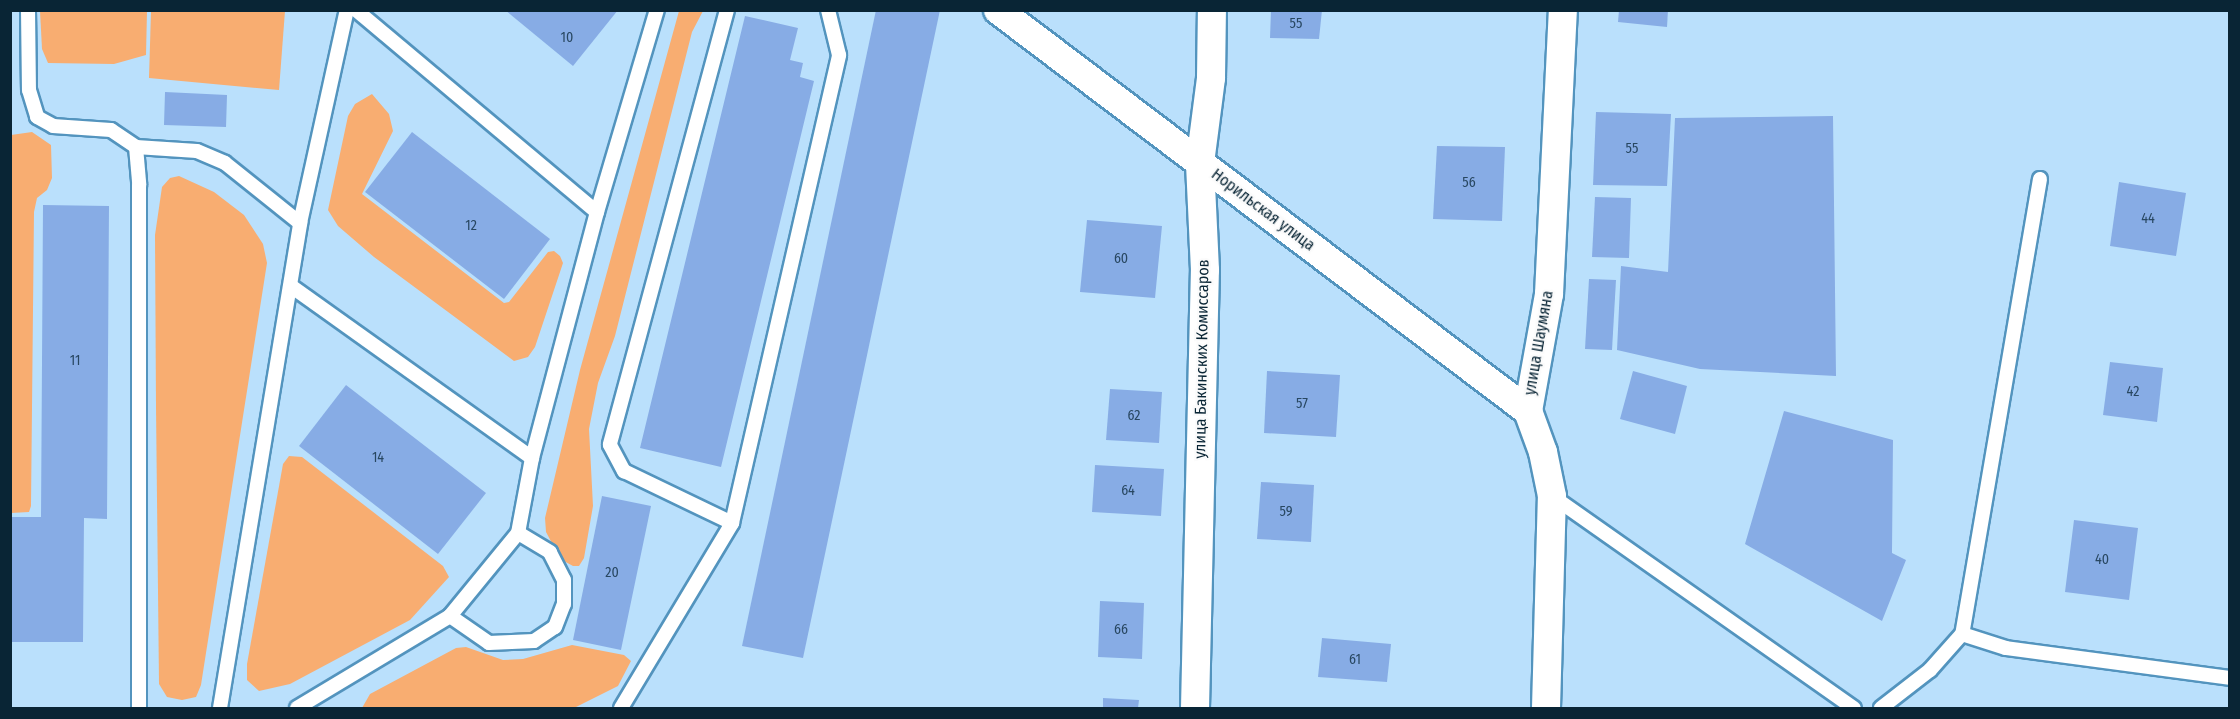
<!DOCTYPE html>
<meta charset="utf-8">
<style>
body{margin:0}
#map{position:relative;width:2240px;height:719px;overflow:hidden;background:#bae0fc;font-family:"Fira Sans Condensed",sans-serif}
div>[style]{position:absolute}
.green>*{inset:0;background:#f8ad71}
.building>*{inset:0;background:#87ace5}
.roads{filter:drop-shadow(2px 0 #5394be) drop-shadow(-2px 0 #5394be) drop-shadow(0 2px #5394be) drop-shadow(0 -2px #5394be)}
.lane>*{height:14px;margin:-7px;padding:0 7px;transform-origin:7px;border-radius:7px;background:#fff}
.street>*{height:28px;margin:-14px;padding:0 14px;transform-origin:14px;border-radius:14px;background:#fff}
span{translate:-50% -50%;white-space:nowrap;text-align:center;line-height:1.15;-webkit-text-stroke:4.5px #fbfbfb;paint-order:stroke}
.number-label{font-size:14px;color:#284761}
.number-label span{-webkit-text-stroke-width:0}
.street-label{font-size:16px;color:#092535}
.frame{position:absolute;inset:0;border:12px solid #092535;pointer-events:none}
</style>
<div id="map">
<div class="green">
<i style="clip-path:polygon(40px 11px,147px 11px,146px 55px,114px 64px,48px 63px,42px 49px)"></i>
<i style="clip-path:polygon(151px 11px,285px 11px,279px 90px,149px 78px)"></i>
<i style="clip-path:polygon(679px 11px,703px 11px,692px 32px,615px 336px,598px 383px,589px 429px,593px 506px,584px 558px,579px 566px,573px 566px,562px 560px,554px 547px,546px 532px,545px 518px,580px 370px)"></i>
<i style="clip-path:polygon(372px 94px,389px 114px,393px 131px,362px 194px,504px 303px,509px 302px,548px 252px,554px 251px,560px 256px,563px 263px,535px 347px,528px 357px,514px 361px,374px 257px,338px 226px,328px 210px,348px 116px,355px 104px)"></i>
<i style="clip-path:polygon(32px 132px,51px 145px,52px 178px,47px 190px,37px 198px,34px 212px,31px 506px,29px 512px,11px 513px,11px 135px)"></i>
<i style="clip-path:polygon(179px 176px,214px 192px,244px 215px,263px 244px,267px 263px,201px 685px,196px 697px,182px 700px,167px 697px,159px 684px,156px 407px,155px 235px,162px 187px,170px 178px)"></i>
<i style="clip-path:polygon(289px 456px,302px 457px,443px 566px,449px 577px,410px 620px,290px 684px,259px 691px,247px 680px,247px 664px,283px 464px)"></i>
<i style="clip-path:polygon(572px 645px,624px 655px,631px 661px,618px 686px,576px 707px,563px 708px,362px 708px,370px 694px,456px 648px,466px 647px,503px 660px,523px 659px)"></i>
</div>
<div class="building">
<i style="clip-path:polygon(505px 10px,618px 10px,573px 66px)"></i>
<i style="clip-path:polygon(876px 10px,940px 10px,803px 658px,742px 646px)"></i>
<i style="clip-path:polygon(1271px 10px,1322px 10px,1319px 39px,1270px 38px)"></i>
<i style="clip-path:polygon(1619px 10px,1668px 10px,1667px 27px,1618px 22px)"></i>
<i style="clip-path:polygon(745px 16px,798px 28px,790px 60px,803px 63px,800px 77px,814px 81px,721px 467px,640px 448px)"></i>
<i style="clip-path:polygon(165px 92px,227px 95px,226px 127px,164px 125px)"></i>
<i style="clip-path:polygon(1596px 112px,1671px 114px,1667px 186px,1593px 185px)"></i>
<i style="clip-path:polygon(1833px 116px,1836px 376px,1700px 369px,1617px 350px,1621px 266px,1668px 272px,1675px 118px)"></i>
<i style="clip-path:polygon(412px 132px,550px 239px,504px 299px,365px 192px)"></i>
<i style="clip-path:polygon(1437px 146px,1505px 147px,1502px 221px,1433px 219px)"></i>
<i style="clip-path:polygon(2119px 182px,2186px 193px,2176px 256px,2110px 246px)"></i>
<i style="clip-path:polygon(1595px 197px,1631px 198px,1629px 258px,1592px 257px)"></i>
<i style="clip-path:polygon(43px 205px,109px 206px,107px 519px,84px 518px,83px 642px,10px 642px,10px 517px,41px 517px)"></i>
<i style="clip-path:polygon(1087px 220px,1162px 226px,1155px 298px,1080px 292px)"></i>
<i style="clip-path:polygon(1589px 279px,1616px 280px,1612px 350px,1585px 349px)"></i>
<i style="clip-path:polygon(2110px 362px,2163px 368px,2157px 422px,2103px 415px)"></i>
<i style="clip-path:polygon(1267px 371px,1340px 375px,1336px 437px,1264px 433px)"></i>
<i style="clip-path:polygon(1633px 371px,1687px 386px,1675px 434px,1620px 419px)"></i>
<i style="clip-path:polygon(346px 385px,486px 493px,438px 554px,299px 446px)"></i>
<i style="clip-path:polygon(1110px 389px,1162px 392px,1159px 443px,1106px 440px)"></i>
<i style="clip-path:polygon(1784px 411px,1893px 440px,1892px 553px,1906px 560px,1882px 621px,1745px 544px)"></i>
<i style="clip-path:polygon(1095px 465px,1164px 469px,1161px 516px,1092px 512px)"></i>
<i style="clip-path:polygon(1261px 482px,1314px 485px,1311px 542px,1257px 539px)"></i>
<i style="clip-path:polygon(602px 496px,651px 506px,621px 650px,573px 640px)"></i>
<i style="clip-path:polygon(2074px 520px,2138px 528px,2129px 600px,2065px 592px)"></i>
<i style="clip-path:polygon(1100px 601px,1144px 603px,1142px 659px,1098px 657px)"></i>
<i style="clip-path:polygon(1322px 638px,1391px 644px,1387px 682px,1318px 677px)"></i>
<i style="clip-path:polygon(1103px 698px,1139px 700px,1138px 708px,1103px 708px)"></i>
</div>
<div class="roads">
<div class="lane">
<i style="left:28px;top:10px;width:80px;rotate:89.3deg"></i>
<i style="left:29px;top:90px;width:28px;rotate:73deg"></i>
<i style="left:37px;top:117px;width:18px;rotate:29deg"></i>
<i style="left:53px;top:126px;width:58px;rotate:3.9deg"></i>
<i style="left:111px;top:130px;width:30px;rotate:34deg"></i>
<i style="left:136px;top:147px;width:38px;rotate:85deg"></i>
<i style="left:139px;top:185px;width:523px;rotate:90deg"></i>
<i style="left:356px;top:10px;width:314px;rotate:40deg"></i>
<i style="left:727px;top:10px;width:450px;rotate:105.1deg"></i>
<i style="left:610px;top:445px;width:30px;rotate:62deg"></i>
<i style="left:624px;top:471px;width:120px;rotate:25.7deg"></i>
<i style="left:136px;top:147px;width:61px;rotate:3.8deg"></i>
<i style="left:197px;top:151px;width:30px;rotate:23deg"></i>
<i style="left:225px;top:163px;width:96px;rotate:38.7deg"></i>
<i style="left:2040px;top:179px;width:462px;rotate:99.7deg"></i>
<i style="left:1962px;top:634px;width:46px;rotate:17.7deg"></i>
<i style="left:2006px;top:648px;width:226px;rotate:7.6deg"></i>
<i style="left:291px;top:286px;width:296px;rotate:35.5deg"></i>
<i style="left:1552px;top:496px;width:369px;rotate:35.1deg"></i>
<i style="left:450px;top:616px;width:47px;rotate:34.7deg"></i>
<i style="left:489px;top:643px;width:45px;rotate:-2.5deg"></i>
<i style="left:534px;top:641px;width:25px;rotate:-34deg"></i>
<i style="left:555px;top:627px;width:25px;rotate:-69deg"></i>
<i style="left:564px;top:604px;width:24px;rotate:-90deg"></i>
<i style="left:564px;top:580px;width:31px;rotate:-117deg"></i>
<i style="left:550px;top:552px;width:37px;rotate:-149deg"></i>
<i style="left:220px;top:708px;width:492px;rotate:-80.6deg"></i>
<i style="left:300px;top:223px;width:218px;rotate:-77.6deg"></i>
<i style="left:297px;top:708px;width:179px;rotate:-31deg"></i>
<i style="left:450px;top:616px;width:107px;rotate:-50.7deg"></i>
<i style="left:518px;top:533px;width:76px;rotate:-79.4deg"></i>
<i style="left:532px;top:458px;width:254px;rotate:-75.2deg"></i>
<i style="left:597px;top:212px;width:211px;rotate:-73.5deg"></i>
<i style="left:621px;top:708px;width:216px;rotate:-59deg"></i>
<i style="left:732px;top:523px;width:480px;rotate:-77.1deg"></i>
<i style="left:839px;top:55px;width:46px;rotate:-103.7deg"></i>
<i style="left:1881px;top:708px;width:62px;rotate:-37.8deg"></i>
<i style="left:1930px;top:670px;width:48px;rotate:-48.4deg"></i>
</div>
<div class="street">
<i style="left:998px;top:10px;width:665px;rotate:37.11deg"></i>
<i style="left:1195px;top:708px;width:438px;rotate:-88.7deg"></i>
<i style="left:1205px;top:270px;width:107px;rotate:-92.7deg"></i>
<i style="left:1200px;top:163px;width:86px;rotate:-82.6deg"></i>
<i style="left:1211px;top:78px;width:68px;rotate:-89.2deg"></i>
<i style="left:1546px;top:708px;width:212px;rotate:-88.4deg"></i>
<i style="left:1552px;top:496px;width:45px;rotate:-101.6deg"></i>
<i style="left:1543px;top:452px;width:44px;rotate:-110.1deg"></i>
<i style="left:1528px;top:411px;width:119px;rotate:-79.8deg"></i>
<i style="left:1549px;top:294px;width:284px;rotate:-87.2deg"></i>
</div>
</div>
<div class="number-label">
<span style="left:1296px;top:24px">55</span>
<span style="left:567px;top:38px">10</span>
<span style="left:1632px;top:149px">55</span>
<span style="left:1469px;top:183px">56</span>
<span style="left:2148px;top:219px">44</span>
<span style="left:471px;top:226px">12</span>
<span style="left:1121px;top:259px">60</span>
<span style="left:75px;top:361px">11</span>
<span style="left:2133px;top:392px">42</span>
<span style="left:1302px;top:404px">57</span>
<span style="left:1134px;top:416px">62</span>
<span style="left:378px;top:458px">14</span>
<span style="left:1128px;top:491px">64</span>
<span style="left:1286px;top:512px">59</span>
<span style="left:2102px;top:560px">40</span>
<span style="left:612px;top:573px">20</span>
<span style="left:1121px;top:630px">66</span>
<span style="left:1355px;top:660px">61</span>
</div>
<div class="street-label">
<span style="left:1263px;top:210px;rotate:37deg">Норильская улица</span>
<span style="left:1539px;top:343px;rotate:-80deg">улица Шаумяна</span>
<span style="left:1202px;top:359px;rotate:-89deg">улица Бакинских Комиссаров</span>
</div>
<div class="frame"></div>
</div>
